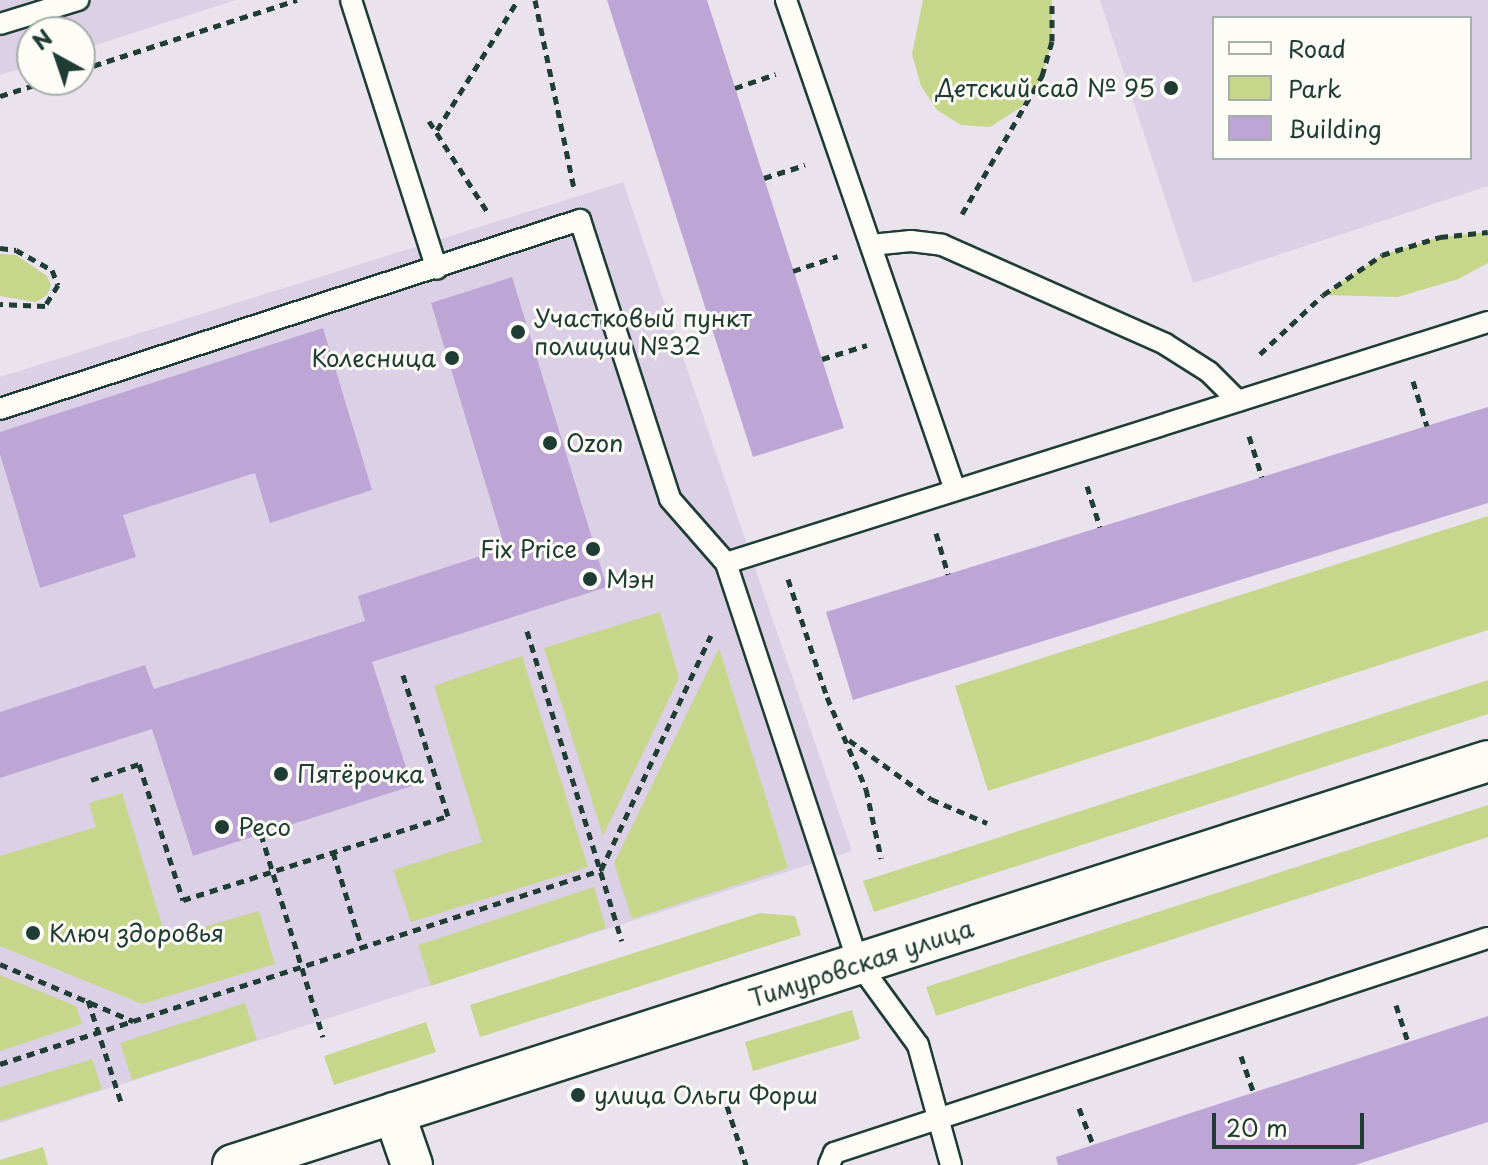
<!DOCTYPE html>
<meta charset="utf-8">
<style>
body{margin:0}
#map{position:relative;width:1488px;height:1165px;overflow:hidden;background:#eae2ed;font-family:"Playpen Sans",sans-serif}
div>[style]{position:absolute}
.built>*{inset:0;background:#dcd0e6}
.green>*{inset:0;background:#c6d68a}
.building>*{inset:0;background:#bda6d5}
.path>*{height:5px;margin-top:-2.5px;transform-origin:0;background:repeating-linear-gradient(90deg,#1f3d34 0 8px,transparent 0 14px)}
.roads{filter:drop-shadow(2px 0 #1f3d34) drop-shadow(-2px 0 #1f3d34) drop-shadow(0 2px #1f3d34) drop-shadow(0 -2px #1f3d34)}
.lane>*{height:20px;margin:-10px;padding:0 10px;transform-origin:10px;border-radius:10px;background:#fdfcf7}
.street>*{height:40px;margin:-20px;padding:0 20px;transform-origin:20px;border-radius:20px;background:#fdfcf7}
.dots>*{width:22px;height:22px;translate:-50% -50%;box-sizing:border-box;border:4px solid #fdfcf7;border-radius:50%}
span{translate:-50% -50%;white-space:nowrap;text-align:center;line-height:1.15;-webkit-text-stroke:6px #fdfcf7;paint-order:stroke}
.poi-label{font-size:24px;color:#1f3d34}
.right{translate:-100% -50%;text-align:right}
.left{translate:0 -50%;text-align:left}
.street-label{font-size:24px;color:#1f3d34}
.legend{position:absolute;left:1212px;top:16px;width:260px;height:144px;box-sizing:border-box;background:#fdfcf7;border:2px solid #a4b0a9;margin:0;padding:10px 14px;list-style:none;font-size:24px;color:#1f3d34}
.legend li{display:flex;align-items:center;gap:16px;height:40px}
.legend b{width:40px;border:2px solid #a4b0a9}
.north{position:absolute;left:16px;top:16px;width:80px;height:80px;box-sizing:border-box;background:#fdfcf7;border:2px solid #a4b0a9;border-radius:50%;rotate:320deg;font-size:22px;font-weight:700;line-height:32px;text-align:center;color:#1f3d34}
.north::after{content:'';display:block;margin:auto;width:28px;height:36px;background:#1f3d34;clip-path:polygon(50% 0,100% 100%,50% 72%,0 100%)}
.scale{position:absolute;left:1212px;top:1113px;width:152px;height:36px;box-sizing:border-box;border:4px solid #1f3d34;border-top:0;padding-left:10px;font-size:24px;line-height:28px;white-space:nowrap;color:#1f3d34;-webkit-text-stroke:6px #fdfcf7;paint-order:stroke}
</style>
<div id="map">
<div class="built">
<i style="clip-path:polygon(0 0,236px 0,80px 50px,80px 32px,32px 32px,32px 65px,0 75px)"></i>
<i style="clip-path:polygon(evenodd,1100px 0,1488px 0,1488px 186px,1193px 283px,1100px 0,1470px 18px,1470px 158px,1214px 158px,1214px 18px,1470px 18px)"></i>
<i style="clip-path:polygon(623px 182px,852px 851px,0 1123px,0 377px)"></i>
</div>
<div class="green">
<i style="clip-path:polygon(923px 0,1052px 0,1052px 41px,1042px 76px,1026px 104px,990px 127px,961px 125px,937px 110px,921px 86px,912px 54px)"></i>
<i style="clip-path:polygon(1488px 232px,1488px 263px,1458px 279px,1398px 297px,1323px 295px,1382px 255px,1440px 237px)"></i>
<i style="clip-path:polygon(0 254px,16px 255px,47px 276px,51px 285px,47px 295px,36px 302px,0 296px)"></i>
<i style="clip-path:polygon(1488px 516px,1488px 630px,988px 791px,955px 686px)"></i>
<i style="clip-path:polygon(660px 612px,679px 678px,603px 836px,544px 648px)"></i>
<i style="clip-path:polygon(719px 648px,788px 868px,632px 919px,614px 863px)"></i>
<i style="clip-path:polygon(522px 656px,588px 867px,411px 922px,393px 870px,482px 842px,434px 686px)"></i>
<i style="clip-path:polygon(1488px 680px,1488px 714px,874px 912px,863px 881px)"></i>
<i style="clip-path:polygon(122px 793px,166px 938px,259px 911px,275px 964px,142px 1004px,0 946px,0 856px,96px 827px,89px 803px)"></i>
<i style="clip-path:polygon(1488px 805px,1488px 837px,936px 1016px,926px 987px)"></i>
<i style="clip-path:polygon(594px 887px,606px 928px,431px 986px,418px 945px)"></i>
<i style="clip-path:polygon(760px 913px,795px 916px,801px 935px,480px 1037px,470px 1005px)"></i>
<i style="clip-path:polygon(0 975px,76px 1006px,82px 1024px,0 1051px)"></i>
<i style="clip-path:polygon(245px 1003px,257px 1040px,132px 1080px,120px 1043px)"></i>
<i style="clip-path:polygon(852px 1010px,860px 1039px,753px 1071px,745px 1042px)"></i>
<i style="clip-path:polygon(426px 1022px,436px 1052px,334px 1085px,324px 1056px)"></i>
<i style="clip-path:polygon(92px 1059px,102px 1089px,0 1121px,0 1087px)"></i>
<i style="clip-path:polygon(43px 1147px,48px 1165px,0 1165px,0 1160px)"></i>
</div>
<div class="building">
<i style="clip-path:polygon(607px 0,707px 0,844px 428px,753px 457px)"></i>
<i style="clip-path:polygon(512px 277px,607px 587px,372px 662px,412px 786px,193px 856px,152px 729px,0 778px,0 712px,145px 665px,154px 689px,365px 621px,358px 596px,505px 548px,431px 303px)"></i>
<i style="clip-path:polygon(323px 328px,372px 490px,270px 523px,255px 473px,123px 515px,136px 557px,40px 588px,0 454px,0 432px)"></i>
<i style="clip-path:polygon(1488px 407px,1488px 503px,853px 700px,826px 612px)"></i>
<i style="clip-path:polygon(1488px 1016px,1488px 1122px,1355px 1165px,1058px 1165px,1056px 1157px)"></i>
</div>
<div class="path">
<i style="left:535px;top:0;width:192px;rotate:78.3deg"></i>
<i style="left:80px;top:70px;width:228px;rotate:-17.9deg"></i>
<i style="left:735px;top:88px;width:43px;rotate:-18.9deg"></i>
<i style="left:0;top:96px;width:52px;rotate:-17.7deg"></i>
<i style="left:429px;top:121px;width:109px;rotate:57.3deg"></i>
<i style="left:437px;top:130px;width:153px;rotate:-58.1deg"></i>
<i style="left:764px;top:178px;width:43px;rotate:-17.6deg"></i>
<i style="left:962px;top:214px;width:160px;rotate:-59.9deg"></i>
<i style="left:1042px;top:76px;width:36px;rotate:-74deg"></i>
<i style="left:1052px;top:41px;width:41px;rotate:-90deg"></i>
<i style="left:0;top:248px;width:16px;rotate:7deg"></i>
<i style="left:16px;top:250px;width:41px;rotate:29.1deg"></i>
<i style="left:52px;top:270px;width:16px;rotate:68deg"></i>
<i style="left:58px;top:285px;width:25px;rotate:122deg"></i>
<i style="left:45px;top:306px;width:45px;rotate:-177.5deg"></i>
<i style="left:793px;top:271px;width:47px;rotate:-18.4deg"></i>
<i style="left:1260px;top:354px;width:86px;rotate:-43.1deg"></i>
<i style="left:1323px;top:295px;width:71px;rotate:-34.1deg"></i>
<i style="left:1382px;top:255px;width:61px;rotate:-17.2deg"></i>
<i style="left:1440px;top:237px;width:48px;rotate:-5.9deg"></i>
<i style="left:822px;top:359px;width:47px;rotate:-17.3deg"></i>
<i style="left:1413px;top:381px;width:47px;rotate:72.7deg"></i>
<i style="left:1249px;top:436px;width:43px;rotate:72.4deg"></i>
<i style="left:1087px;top:486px;width:43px;rotate:72.4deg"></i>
<i style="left:936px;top:533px;width:43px;rotate:73.7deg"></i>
<i style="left:788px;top:579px;width:124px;rotate:71.7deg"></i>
<i style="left:827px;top:697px;width:100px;rotate:67deg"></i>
<i style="left:866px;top:789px;width:71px;rotate:77.7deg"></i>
<i style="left:527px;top:631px;width:324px;rotate:73deg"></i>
<i style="left:849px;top:740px;width:101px;rotate:35.7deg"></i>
<i style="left:931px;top:799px;width:61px;rotate:23.2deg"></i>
<i style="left:91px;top:780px;width:51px;rotate:-18.4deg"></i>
<i style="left:139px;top:764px;width:143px;rotate:72.1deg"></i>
<i style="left:183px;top:900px;width:278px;rotate:-17.6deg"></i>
<i style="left:448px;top:816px;width:151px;rotate:-107.7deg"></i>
<i style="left:261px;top:834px;width:212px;rotate:73deg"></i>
<i style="left:333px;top:852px;width:100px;rotate:73.2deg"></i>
<i style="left:0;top:964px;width:145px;rotate:23.2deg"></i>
<i style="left:88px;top:1000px;width:107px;rotate:72.1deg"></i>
<i style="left:1396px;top:1005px;width:39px;rotate:72deg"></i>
<i style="left:1241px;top:1056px;width:39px;rotate:71deg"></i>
<i style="left:0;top:1064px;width:632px;rotate:-17.89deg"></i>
<i style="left:601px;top:870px;width:259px;rotate:-64.9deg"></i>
<i style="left:727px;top:1106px;width:62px;rotate:72.1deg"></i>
<i style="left:1079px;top:1108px;width:40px;rotate:69deg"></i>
</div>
<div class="roads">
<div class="lane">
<i style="left:351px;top:0;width:282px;rotate:72.3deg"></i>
<i style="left:786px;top:0;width:518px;rotate:70.97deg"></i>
<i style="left:0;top:24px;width:82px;rotate:-17.1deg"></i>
<i style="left:871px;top:245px;width:40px;rotate:-5.7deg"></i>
<i style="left:911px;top:241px;width:31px;rotate:7deg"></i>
<i style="left:942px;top:245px;width:244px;rotate:23.9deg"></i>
<i style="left:1165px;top:344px;width:52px;rotate:32.5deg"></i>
<i style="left:1209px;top:372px;width:41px;rotate:45deg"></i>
<i style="left:0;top:409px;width:610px;rotate:-18.05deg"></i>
<i style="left:580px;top:220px;width:293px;rotate:72.1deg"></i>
<i style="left:670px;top:499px;width:85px;rotate:48.8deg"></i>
<i style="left:726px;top:563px;width:799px;rotate:-17.55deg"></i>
<i style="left:726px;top:563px;width:422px;rotate:71.7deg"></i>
<i style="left:859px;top:964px;width:100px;rotate:53.9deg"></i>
<i style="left:918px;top:1045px;width:124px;rotate:74.6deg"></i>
<i style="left:829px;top:1165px;width:13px;rotate:-67deg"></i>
<i style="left:834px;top:1153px;width:688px;rotate:-18.2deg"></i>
</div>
<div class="street">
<i style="left:394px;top:1113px;width:55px;rotate:70.9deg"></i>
<i style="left:233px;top:1165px;width:1318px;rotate:-17.84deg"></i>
</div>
</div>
<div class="dots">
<i style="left:1171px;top:88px;background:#1f3d34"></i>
<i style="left:518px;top:332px;background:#1f3d34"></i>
<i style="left:452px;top:358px;background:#1f3d34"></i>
<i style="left:550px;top:443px;background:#1f3d34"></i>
<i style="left:593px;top:549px;background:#1f3d34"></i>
<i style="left:590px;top:579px;background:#1f3d34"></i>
<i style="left:281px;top:774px;background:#1f3d34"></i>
<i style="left:222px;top:827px;background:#1f3d34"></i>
<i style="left:33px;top:933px;background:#1f3d34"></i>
<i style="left:578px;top:1095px;background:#1f3d34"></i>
</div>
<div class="poi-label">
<span class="right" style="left:1155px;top:88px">Детский сад № 95</span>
<span class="left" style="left:534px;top:332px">Участковый пункт<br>полиции №32</span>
<span class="right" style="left:436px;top:358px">Колесница</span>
<span class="left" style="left:566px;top:443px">Ozon</span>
<span class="right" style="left:577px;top:549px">Fix Price</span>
<span class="left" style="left:606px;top:579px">Мэн</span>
<span class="left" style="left:297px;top:774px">Пятёрочка</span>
<span class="left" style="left:238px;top:827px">Ресо</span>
<span class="left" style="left:49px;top:933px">Ключ здоровья</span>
<span class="left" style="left:594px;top:1095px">улица Ольги Форш</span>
</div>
<div class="street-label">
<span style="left:861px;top:963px;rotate:-18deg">Тимуровская улица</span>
</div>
<ul class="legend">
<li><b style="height:10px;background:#fdfcf7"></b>Road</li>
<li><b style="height:22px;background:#c6d68a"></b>Park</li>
<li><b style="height:22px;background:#bda6d5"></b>Building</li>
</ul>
<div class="north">N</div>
<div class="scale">20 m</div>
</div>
